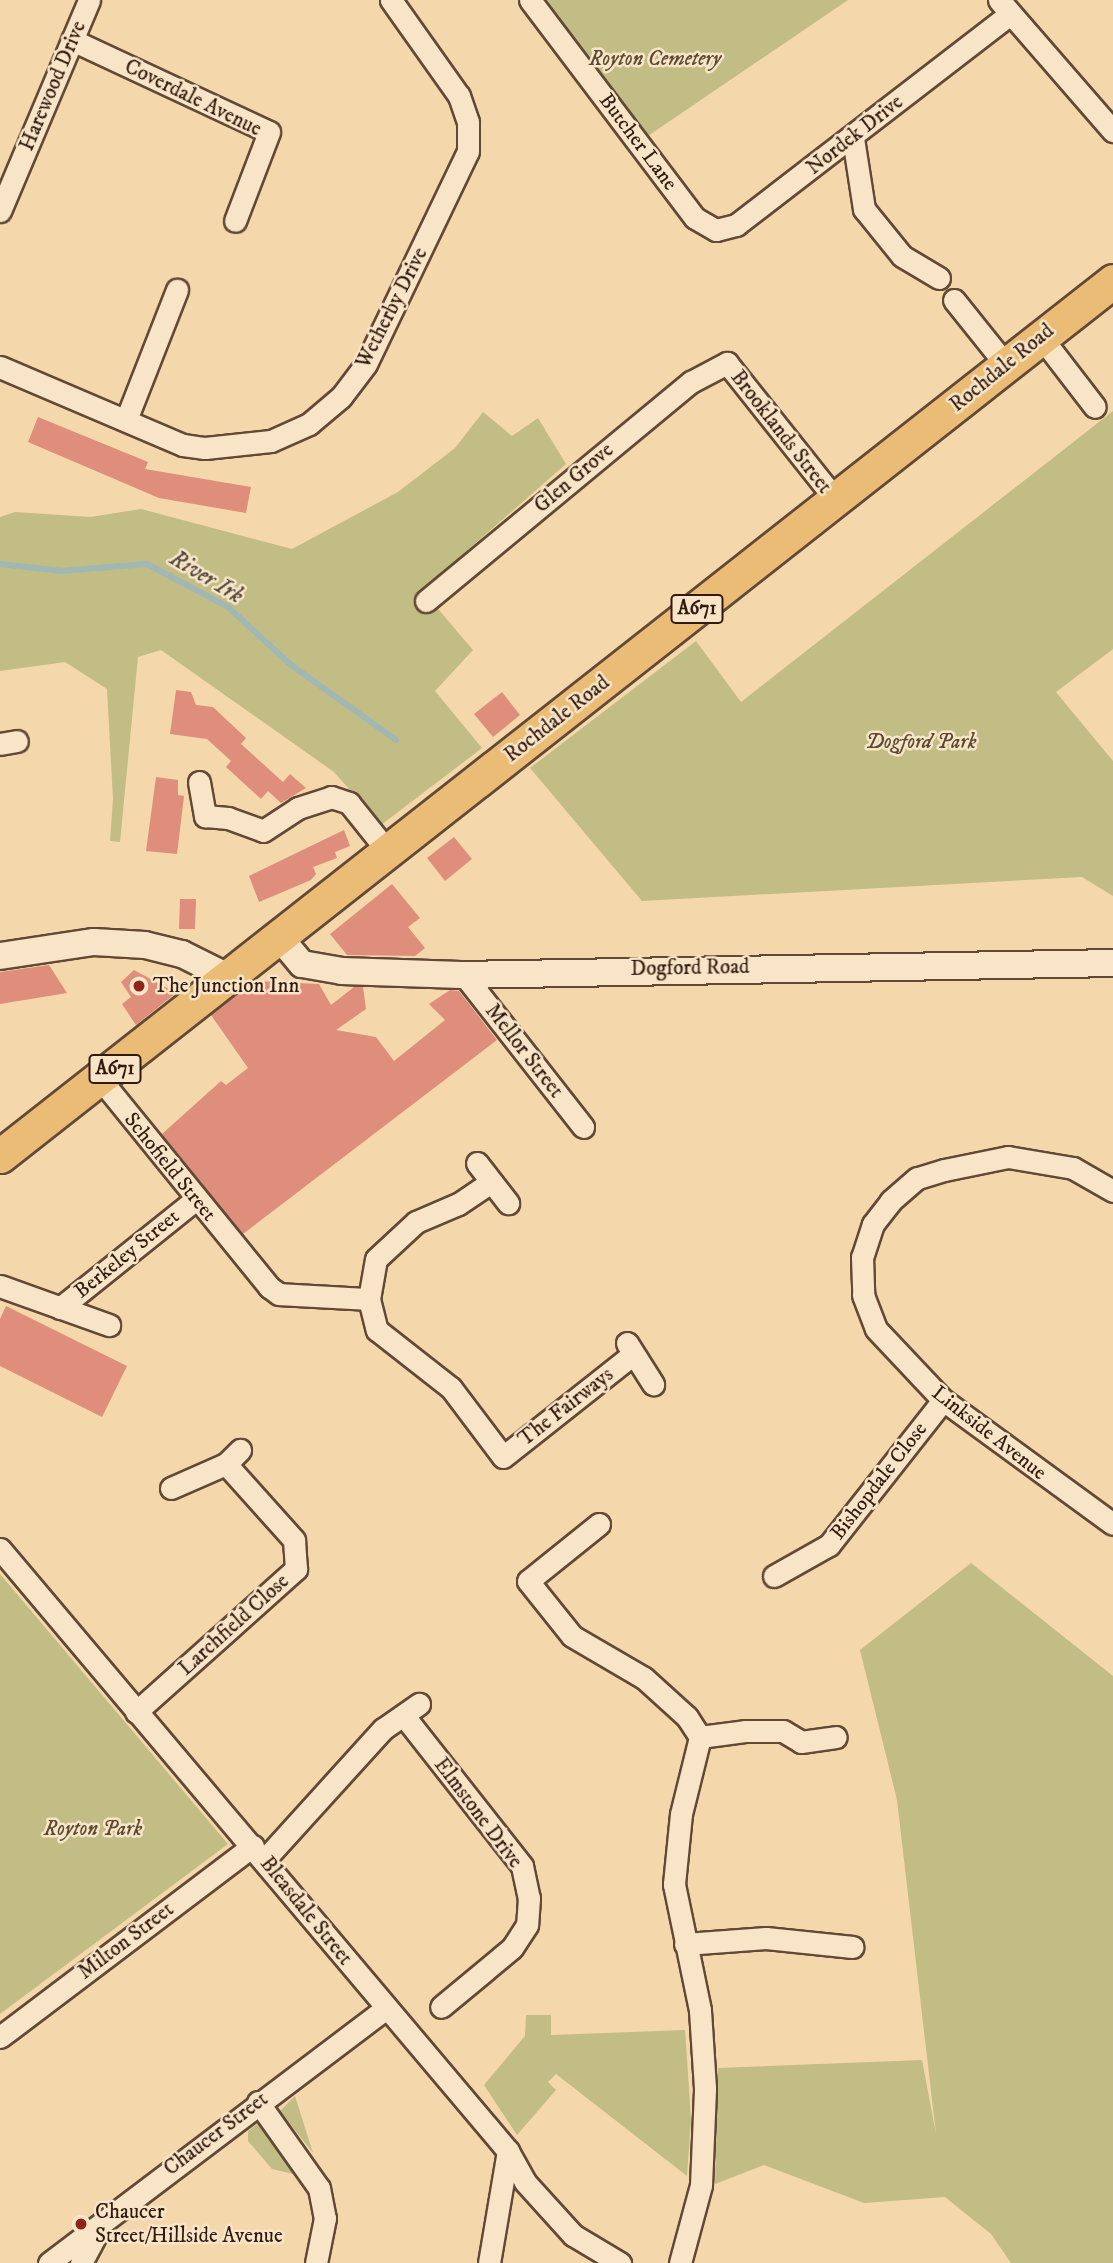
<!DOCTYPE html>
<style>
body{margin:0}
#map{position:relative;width:1113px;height:2263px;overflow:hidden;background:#f4d7ab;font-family:"IM FELL DW Pica",serif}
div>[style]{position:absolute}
.green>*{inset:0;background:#c1bd84}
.stream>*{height:6px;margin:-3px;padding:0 3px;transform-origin:3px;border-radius:3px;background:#a0b7b4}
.building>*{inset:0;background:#de8e7a}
.roads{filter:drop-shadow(2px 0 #624936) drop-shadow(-2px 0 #624936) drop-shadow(0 2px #624936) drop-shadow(0 -2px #624936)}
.minor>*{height:21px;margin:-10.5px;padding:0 10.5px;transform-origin:10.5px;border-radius:10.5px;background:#f8e5c8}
.tertiary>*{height:26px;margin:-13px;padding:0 13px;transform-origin:13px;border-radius:13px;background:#f8e5c8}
.primary>*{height:33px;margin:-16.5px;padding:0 16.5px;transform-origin:16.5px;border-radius:16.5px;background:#eabc76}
.dots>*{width:19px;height:19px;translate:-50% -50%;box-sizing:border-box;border:4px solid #f8e5c8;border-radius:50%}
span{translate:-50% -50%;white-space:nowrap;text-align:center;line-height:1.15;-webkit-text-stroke:5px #f8e5c8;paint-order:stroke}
.shield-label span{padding:2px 5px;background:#f8e5c8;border:2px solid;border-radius:5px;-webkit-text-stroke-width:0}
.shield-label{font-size:19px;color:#311a0f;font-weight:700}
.park-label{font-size:21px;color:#5c4b32;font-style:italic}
.street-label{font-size:21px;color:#311a0f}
.poi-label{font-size:21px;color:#311a0f}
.left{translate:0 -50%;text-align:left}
.water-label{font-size:23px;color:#524941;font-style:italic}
</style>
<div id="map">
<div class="green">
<i style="clip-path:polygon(537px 0,848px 0,642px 140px)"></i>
<i style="clip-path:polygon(1113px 411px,1113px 649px,1056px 692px,1113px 761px,1113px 896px,1082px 877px,642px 901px,530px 768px,696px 641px,741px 702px)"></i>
<i style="clip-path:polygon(483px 412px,512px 436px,538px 418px,566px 464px,422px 590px,473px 650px,435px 691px,482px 748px,381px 825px,334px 772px,161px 650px,138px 657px,120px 842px,110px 841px,113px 799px,107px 689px,65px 662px,0 671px,0 517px,15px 512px,90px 517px,141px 509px,292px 549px,398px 492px,455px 448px)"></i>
<i style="clip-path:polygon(971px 1563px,1113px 1676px,1113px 2263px,1011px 2263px,991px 2234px,945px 2197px,864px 2203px,764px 2165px,715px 2184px,718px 2068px,922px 2060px,936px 2134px,897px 1800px,860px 1650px)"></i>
<i style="clip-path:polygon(0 1574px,228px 1844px,0 2014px)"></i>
<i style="clip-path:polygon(526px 2015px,551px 2015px,551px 2035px,685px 2030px,691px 2119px,687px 2176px,556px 2074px,548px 2082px,556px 2090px,517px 2135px,484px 2085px,525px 2036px)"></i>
<i style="clip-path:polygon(295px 2096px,313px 2153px,280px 2111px)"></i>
<i style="clip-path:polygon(261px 2121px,302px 2176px,272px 2169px,248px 2141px,248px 2131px)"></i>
</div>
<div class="stream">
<i style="left:0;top:564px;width:62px;rotate:6.4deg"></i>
<i style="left:62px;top:571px;width:85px;rotate:-4.7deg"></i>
<i style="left:147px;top:564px;width:92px;rotate:28deg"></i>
<i style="left:228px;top:607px;width:86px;rotate:42.6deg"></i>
<i style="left:291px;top:665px;width:129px;rotate:35.5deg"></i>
</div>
<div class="building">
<i style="clip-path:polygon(38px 417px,148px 462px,145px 469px,251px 487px,246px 513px,159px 498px,28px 442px)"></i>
<i style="clip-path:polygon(176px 690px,191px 692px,196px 705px,213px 707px,246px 738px,241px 744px,283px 782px,290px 774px,306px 788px,281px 803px,268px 791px,261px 799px,226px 767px,231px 761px,207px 739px,170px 734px)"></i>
<i style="clip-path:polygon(502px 692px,520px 715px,493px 737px,474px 714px)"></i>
<i style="clip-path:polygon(156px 777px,178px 780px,178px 795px,184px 796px,177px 854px,146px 851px)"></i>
<i style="clip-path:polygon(344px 830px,350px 846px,335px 852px,337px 858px,313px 867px,316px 874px,311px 880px,259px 902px,249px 876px)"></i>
<i style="clip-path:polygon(454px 837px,472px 859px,445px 881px,427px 858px)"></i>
<i style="clip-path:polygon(392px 884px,420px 918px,408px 927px,425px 948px,415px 956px,347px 955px,330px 934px)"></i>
<i style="clip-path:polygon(180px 899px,196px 899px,195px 929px,179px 929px)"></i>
<i style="clip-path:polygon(49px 965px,67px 993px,0 1004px,0 972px)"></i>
<i style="clip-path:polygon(134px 970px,176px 993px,136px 1025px,122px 1004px,131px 997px,121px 982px)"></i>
<i style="clip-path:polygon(254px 981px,319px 984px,331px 1005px,354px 987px,363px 987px,366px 1009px,336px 1030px,376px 1037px,394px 1061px,445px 1020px,429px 1004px,450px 990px,459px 991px,497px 1040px,243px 1234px,162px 1134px,221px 1081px,226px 1085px,248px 1068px,211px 1015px)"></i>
<i style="clip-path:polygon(6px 1306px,127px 1366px,102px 1417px,0 1366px,0 1319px)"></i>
</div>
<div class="roads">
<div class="minor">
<i style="left:530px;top:0;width:273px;rotate:52.9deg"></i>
<i style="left:695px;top:218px;width:24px;rotate:30deg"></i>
<i style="left:716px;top:230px;width:21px;rotate:-14deg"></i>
<i style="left:736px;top:225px;width:344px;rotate:-37.6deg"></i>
<i style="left:999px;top:0;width:174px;rotate:49deg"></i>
<i style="left:72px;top:40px;width:217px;rotate:25deg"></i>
<i style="left:269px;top:132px;width:95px;rotate:110.9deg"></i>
<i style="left:853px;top:138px;width:72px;rotate:81.2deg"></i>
<i style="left:864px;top:209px;width:60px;rotate:51deg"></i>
<i style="left:902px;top:256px;width:43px;rotate:30.7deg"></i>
<i style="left:0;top:211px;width:229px;rotate:-67.1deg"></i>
<i style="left:954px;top:300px;width:83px;rotate:51.3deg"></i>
<i style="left:1041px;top:337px;width:88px;rotate:52.4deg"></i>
<i style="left:0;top:367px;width:199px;rotate:23.1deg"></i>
<i style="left:183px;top:445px;width:22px;rotate:8deg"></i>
<i style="left:205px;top:448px;width:66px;rotate:-6.1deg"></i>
<i style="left:271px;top:441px;width:42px;rotate:-24.1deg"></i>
<i style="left:309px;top:424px;width:42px;rotate:-40.2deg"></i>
<i style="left:341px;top:397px;width:41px;rotate:-52.9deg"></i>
<i style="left:366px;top:364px;width:236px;rotate:-64.4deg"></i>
<i style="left:468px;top:151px;width:29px;rotate:-90deg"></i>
<i style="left:468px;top:122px;width:28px;rotate:-109deg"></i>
<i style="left:459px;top:96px;width:118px;rotate:-125.3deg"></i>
<i style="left:126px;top:420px;width:140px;rotate:-68.6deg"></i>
<i style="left:426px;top:601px;width:344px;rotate:-39.6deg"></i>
<i style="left:691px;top:382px;width:41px;rotate:-27.8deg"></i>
<i style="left:727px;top:363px;width:175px;rotate:51.5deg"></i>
<i style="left:0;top:744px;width:17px;rotate:-10deg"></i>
<i style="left:199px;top:782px;width:35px;rotate:80deg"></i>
<i style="left:205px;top:816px;width:23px;rotate:5deg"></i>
<i style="left:228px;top:818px;width:37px;rotate:20deg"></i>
<i style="left:263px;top:831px;width:42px;rotate:-33.3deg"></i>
<i style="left:298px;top:808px;width:35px;rotate:-18deg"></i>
<i style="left:331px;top:797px;width:19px;rotate:18deg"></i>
<i style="left:349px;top:803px;width:64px;rotate:51.3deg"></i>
<i style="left:464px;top:975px;width:193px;rotate:51.9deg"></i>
<i style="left:101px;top:1080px;width:267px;rotate:50.9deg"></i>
<i style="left:269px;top:1287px;width:12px;rotate:35deg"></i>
<i style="left:279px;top:1294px;width:90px;rotate:3.2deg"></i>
<i style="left:477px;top:1163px;width:51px;rotate:52.2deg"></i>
<i style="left:491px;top:1182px;width:40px;rotate:146deg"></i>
<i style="left:458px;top:1204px;width:46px;rotate:156.8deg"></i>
<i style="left:416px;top:1222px;width:54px;rotate:137.2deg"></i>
<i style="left:376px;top:1259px;width:41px;rotate:99.9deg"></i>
<i style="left:369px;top:1299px;width:32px;rotate:76deg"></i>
<i style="left:377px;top:1330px;width:94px;rotate:38.1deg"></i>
<i style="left:451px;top:1388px;width:86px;rotate:53deg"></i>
<i style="left:503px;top:1457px;width:164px;rotate:-38.3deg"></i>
<i style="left:1113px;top:1191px;width:46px;rotate:-150.1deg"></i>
<i style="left:1073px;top:1168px;width:66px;rotate:-170.4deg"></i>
<i style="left:1008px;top:1157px;width:65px;rotate:168.5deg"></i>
<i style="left:944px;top:1170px;width:28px;rotate:163deg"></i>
<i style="left:917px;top:1178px;width:35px;rotate:139deg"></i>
<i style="left:891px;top:1201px;width:29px;rotate:128deg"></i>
<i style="left:873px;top:1224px;width:35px;rotate:108deg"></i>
<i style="left:862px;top:1257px;width:38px;rotate:88deg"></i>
<i style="left:863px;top:1295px;width:36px;rotate:69deg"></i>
<i style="left:876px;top:1329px;width:98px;rotate:46.7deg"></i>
<i style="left:943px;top:1400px;width:210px;rotate:36.1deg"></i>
<i style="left:0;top:1286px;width:116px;rotate:19.7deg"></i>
<i style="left:60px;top:1308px;width:173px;rotate:-38.7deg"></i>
<i style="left:627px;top:1343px;width:49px;rotate:57.6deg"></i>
<i style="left:171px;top:1488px;width:60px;rotate:-23.6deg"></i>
<i style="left:226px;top:1464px;width:20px;rotate:-45deg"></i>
<i style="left:599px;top:1524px;width:91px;rotate:141.2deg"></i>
<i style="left:528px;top:1581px;width:70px;rotate:51.3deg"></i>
<i style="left:572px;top:1636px;width:83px;rotate:30.3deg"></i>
<i style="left:644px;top:1678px;width:58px;rotate:42.2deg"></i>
<i style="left:687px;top:1717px;width:24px;rotate:57deg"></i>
<i style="left:0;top:1549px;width:788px;rotate:49.84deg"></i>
<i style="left:508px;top:2151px;width:35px;rotate:61deg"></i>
<i style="left:525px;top:2182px;width:72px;rotate:47.8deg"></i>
<i style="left:573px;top:2235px;width:55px;rotate:30.8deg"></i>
<i style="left:774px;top:1576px;width:63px;rotate:-29.4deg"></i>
<i style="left:829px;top:1545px;width:184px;rotate:-51.8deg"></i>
<i style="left:136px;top:1712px;width:215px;rotate:-41.8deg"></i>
<i style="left:296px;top:1569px;width:29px;rotate:-94deg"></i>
<i style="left:294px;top:1540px;width:102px;rotate:-131.8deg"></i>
<i style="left:404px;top:1716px;width:191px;rotate:51.8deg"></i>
<i style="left:522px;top:1866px;width:33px;rotate:78deg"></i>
<i style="left:529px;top:1898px;width:27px;rotate:94deg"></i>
<i style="left:527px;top:1925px;width:27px;rotate:123deg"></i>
<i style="left:512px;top:1948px;width:92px;rotate:140.3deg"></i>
<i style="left:700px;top:1737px;width:45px;rotate:-7.6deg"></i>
<i style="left:745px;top:1731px;width:38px"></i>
<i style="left:783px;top:1731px;width:21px;rotate:31deg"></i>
<i style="left:801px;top:1742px;width:35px;rotate:-8deg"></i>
<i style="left:265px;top:1859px;width:176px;rotate:-47.8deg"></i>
<i style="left:383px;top:1729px;width:44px;rotate:-34.8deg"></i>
<i style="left:685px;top:1944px;width:81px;rotate:-4.2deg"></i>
<i style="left:766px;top:1938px;width:87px;rotate:5.9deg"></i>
<i style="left:0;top:2037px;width:317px;rotate:-37.1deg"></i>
<i style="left:258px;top:2102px;width:105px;rotate:54.7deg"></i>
<i style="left:319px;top:2188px;width:31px;rotate:79deg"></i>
<i style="left:325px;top:2218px;width:46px;rotate:101.3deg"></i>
<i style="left:49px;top:2263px;width:421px;rotate:-37.1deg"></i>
<i style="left:81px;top:2263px;width:38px;rotate:-62deg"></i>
<i style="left:489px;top:2263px;width:114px;rotate:-80.4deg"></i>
<i style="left:680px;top:2263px;width:81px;rotate:-74.9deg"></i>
<i style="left:701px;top:2185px;width:97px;rotate:-87.6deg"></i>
<i style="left:705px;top:2088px;width:78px;rotate:-93.7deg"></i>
<i style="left:700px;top:2010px;width:129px;rotate:-101.7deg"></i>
<i style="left:674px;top:1884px;width:70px;rotate:-84.3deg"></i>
<i style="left:681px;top:1814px;width:79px;rotate:-76.1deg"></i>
</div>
<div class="tertiary">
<i style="left:280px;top:938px;width:34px;rotate:50deg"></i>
<i style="left:302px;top:964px;width:41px;rotate:9.9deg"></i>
<i style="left:342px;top:971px;width:119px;rotate:1.9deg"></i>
<i style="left:461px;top:975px;width:652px;rotate:-1.05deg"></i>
<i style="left:0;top:956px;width:95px;rotate:-8.5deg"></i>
<i style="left:94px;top:942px;width:51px;rotate:3.4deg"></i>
<i style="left:145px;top:945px;width:38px;rotate:14deg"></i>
<i style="left:182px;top:954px;width:51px;rotate:26.6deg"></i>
</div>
<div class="primary">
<i style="left:0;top:1156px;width:1416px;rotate:-38.17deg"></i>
</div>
</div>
<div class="dots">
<i style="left:139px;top:986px;background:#8f2418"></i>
<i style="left:81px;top:2224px;background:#8f2418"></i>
</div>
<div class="shield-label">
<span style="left:697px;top:609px">A671</span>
<span style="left:115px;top:1069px">A671</span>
</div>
<div class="park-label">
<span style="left:655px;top:59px">Royton Cemetery</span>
<span style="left:921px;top:742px">Dogford Park</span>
<span style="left:93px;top:1829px">Royton Park</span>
</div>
<div class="street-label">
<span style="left:53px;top:86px;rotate:-67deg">Harewood Drive</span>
<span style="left:193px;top:98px;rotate:26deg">Coverdale Avenue</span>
<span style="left:855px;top:135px;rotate:-38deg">Nordek Drive</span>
<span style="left:638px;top:142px;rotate:53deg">Butcher Lane</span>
<span style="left:392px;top:308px;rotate:-63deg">Wetherby Drive</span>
<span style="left:1002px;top:368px;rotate:-39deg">Rochdale Road</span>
<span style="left:781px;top:432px;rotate:52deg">Brooklands Street</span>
<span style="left:574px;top:478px;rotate:-40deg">Glen Grove</span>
<span style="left:557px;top:719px;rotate:-38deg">Rochdale Road</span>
<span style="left:690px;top:968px;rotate:-1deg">Dogford Road</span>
<span style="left:524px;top:1051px;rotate:52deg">Mellor Street</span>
<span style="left:170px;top:1167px;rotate:51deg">Schofield Street</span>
<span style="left:127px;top:1254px;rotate:-39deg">Berkeley Street</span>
<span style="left:566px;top:1407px;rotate:-38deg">The Fairways</span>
<span style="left:989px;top:1433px;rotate:38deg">Linkside Avenue</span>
<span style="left:879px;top:1481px;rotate:-52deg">Bishopdale Close</span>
<span style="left:234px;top:1625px;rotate:-42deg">Larchfield Close</span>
<span style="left:478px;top:1813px;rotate:53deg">Elmstone Drive</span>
<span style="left:306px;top:1911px;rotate:51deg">Bleasdale Street</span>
<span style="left:126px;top:1941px;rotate:-37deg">Milton Street</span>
<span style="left:216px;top:2134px;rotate:-37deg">Chaucer Street</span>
</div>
<div class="poi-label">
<span class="left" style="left:153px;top:986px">The Junction Inn</span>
<span class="left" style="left:95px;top:2224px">Chaucer<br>Street/Hillside Avenue</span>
</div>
<div class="water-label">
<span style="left:206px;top:578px;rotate:31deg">River Irk</span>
</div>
</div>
